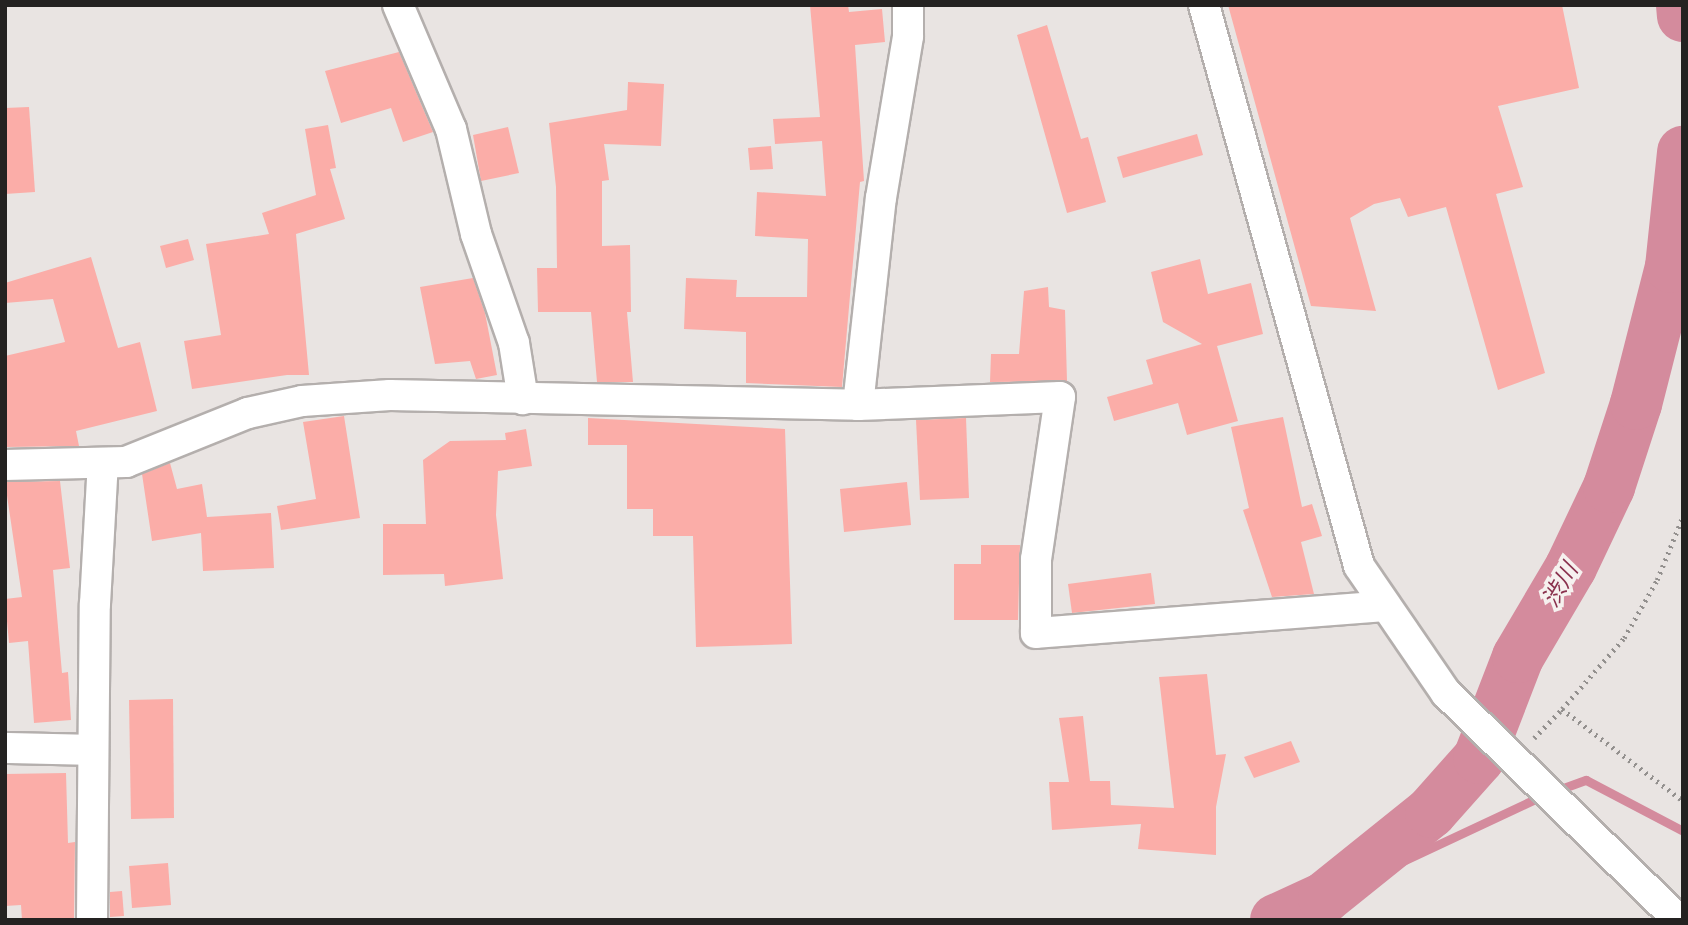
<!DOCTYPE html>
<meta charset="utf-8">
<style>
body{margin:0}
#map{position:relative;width:1688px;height:925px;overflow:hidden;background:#e9e4e2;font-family:Figtree,"Noto Sans JP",sans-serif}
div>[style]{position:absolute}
.stream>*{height:9px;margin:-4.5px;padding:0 4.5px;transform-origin:4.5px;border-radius:4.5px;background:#d48b9d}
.river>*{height:52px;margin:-26px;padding:0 26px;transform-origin:26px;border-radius:26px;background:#d48b9d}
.building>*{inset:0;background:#fbada8}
.path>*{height:4.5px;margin-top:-2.25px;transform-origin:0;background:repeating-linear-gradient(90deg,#93908e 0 2px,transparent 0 7px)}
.roads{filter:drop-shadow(2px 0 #b4afad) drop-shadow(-2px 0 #b4afad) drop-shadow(0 2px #b4afad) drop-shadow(0 -2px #b4afad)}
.minor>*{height:30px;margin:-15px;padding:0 15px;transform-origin:15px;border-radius:15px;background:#fff}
span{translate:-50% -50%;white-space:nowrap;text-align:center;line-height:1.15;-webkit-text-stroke:7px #f6f1ef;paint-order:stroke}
.water-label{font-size:23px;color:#8a324e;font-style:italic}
.frame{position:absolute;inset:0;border:7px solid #242221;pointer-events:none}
</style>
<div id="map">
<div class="stream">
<i style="left:1555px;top:791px;width:33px;rotate:-20deg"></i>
<i style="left:1586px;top:780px;width:110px;rotate:27.7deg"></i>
<i style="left:1324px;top:898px;width:241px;rotate:-25.1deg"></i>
</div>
<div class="river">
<i style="left:1682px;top:5px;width:11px;rotate:85deg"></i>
<i style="left:1276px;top:920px;width:53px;rotate:-24.6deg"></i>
<i style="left:1324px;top:898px;width:137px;rotate:-38.8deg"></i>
<i style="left:1431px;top:812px;width:72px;rotate:-48.4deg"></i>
<i style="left:1479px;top:758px;width:108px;rotate:-68.9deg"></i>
<i style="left:1518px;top:657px;width:104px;rotate:-59.5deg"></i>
<i style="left:1571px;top:567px;width:89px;rotate:-64.6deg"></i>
<i style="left:1609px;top:487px;width:87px;rotate:-72deg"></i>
<i style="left:1636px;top:404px;width:141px;rotate:-75.7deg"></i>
<i style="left:1671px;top:267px;width:116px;rotate:-84deg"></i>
</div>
<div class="building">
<i style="clip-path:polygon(810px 5px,848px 5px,849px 12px,882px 9px,885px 42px,855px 45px,864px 181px,860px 182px,842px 387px,746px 383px,746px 332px,684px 329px,686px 278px,737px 280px,736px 297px,807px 297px,808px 239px,755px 236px,757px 192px,826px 196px,822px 141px,775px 144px,773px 119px,820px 117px)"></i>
<i style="clip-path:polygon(1228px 5px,1562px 5px,1579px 88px,1498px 106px,1523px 187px,1496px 194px,1545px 373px,1498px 390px,1446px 207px,1408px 217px,1400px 198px,1374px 204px,1350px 218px,1376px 311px,1311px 306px)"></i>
<i style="clip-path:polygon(1047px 25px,1081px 139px,1088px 137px,1106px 202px,1067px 213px,1017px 35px)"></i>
<i style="clip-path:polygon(399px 52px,433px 132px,403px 142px,391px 108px,341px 123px,325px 71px)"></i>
<i style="clip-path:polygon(628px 82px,664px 84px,661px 146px,604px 144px,609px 180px,602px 181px,602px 246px,630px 245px,631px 312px,627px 312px,633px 382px,597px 382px,591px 312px,538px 312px,537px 268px,557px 268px,556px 187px,549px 123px,627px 110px)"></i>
<i style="clip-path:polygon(29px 107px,35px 192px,5px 194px,5px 108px)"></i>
<i style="clip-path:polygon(328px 125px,336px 168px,330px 169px,345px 219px,296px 234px,309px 375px,287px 375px,192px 389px,184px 341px,221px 335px,206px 244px,269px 234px,262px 213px,316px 195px,305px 129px)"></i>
<i style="clip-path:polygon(508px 127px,519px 173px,481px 181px,473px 135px)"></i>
<i style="clip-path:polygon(1197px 134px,1203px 155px,1123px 178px,1117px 157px)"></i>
<i style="clip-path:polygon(771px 146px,773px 169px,750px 170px,748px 148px)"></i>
<i style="clip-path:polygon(188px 239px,194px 260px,166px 268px,160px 246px)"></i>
<i style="clip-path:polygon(91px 257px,118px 348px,140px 342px,157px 411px,76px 431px,79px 446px,5px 447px,5px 356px,65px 342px,53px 299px,5px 303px,5px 283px)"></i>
<i style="clip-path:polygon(1200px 259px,1208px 294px,1251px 283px,1263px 334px,1217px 346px,1238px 421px,1187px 435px,1178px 403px,1114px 421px,1107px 397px,1153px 384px,1146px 360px,1202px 344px,1163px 322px,1151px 272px)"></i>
<i style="clip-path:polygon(473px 278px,485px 313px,497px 375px,476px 379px,470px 361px,435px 364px,420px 287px)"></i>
<i style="clip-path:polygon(1048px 287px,1049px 307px,1065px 310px,1067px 381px,990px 382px,991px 354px,1019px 354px,1024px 291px)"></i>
<i style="clip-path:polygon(344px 416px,360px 518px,281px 530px,277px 506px,316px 499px,303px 422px)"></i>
<i style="clip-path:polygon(1283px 417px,1302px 507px,1312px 504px,1322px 536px,1301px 542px,1314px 594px,1272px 597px,1243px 510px,1249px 508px,1231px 427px)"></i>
<i style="clip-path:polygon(588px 418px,785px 429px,792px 644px,696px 647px,693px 536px,653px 536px,653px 509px,627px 509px,627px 445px,588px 445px)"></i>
<i style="clip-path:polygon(966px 418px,969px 498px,920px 500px,916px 420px)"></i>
<i style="clip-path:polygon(526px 429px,532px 466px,498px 471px,496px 515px,503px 579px,445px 586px,444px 574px,383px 575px,383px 524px,426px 524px,423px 460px,450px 441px,506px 440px,505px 433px)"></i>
<i style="clip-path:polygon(170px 463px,177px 489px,202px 484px,207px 517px,271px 513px,274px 568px,203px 571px,201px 533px,152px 541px,142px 474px)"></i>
<i style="clip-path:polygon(60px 481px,70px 568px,53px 570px,62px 673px,68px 672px,71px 720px,34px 723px,28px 641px,9px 643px,5px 599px,22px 597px,5px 482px)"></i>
<i style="clip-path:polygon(907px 482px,911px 525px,844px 532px,840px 489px)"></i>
<i style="clip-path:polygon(981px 545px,1020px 545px,1018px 620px,954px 620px,954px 564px,981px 564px)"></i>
<i style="clip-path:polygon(1151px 573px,1155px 604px,1072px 613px,1068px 584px)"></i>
<i style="clip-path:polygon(1207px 674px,1216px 755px,1226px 754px,1216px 807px,1216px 855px,1138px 849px,1141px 824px,1052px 830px,1049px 782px,1069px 782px,1059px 718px,1083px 716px,1090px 781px,1110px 781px,1111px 805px,1174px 808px,1159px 677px)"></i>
<i style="clip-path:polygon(173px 699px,174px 818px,131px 819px,129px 700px)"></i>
<i style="clip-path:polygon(1291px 741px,1300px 762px,1254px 778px,1244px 757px)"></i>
<i style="clip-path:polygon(66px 773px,68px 843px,75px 842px,74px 920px,22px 920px,21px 905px,5px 906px,5px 774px)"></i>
<i style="clip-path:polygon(168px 863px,171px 905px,132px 908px,129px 866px)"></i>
<i style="clip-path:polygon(122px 891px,124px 916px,110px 917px,110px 892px)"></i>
</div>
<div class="path">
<i style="left:1562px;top:709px;width:94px;rotate:-48.9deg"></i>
<i style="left:1624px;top:638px;width:67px;rotate:-60.4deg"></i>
<i style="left:1657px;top:580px;width:69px;rotate:-67.9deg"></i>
<i style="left:1534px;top:738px;width:40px;rotate:-46deg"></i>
<i style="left:1562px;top:709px;width:152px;rotate:37.2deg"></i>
</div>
<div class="roads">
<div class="minor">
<i style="left:398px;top:5px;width:135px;rotate:66.9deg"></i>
<i style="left:451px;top:129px;width:108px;rotate:76.6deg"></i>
<i style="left:476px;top:234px;width:115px;rotate:70.8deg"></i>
<i style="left:514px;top:343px;width:57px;rotate:80.9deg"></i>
<i style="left:1204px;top:5px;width:582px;rotate:74.55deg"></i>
<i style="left:1359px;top:566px;width:154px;rotate:55.6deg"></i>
<i style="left:1446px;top:693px;width:325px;rotate:44.3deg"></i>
<i style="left:858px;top:405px;width:208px;rotate:-83.7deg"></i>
<i style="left:881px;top:198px;width:164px;rotate:-80.5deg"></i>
<i style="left:908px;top:36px;width:31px;rotate:-90deg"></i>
<i style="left:5px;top:465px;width:121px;rotate:-1.4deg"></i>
<i style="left:126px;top:462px;width:131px;rotate:-21.9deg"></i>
<i style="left:248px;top:413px;width:55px;rotate:-12.5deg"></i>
<i style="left:302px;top:401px;width:88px;rotate:-3.9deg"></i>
<i style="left:390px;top:395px;width:468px;rotate:1.2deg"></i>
<i style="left:858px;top:405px;width:202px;rotate:-2.3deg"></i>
<i style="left:1060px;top:397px;width:164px;rotate:98.4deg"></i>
<i style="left:1036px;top:559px;width:74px;rotate:90deg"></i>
<i style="left:1036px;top:633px;width:348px;rotate:-4.4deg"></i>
<i style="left:5px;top:748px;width:87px;rotate:1.3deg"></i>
<i style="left:92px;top:920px;width:316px;rotate:-89.5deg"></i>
<i style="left:95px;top:604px;width:141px;rotate:-86.8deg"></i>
</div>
</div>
<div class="water-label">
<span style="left:1560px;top:585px;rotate:-60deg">渋川</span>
</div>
<div class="frame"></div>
</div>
